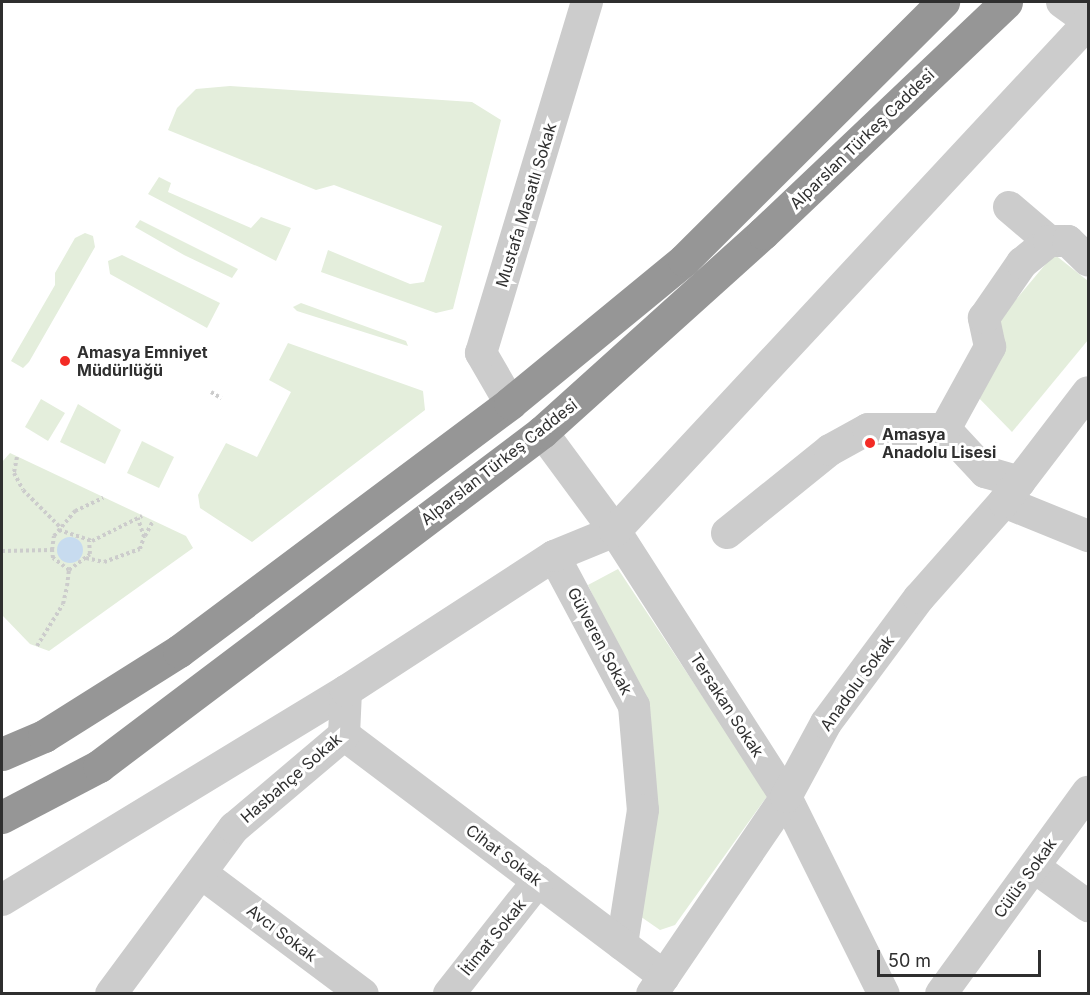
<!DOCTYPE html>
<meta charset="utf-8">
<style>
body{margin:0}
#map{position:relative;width:1090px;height:995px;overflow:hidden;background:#fff;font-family:Inter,sans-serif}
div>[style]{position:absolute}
.green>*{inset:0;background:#e4eedc}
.water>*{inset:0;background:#c7dbef}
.round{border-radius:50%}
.path>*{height:4px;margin-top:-2px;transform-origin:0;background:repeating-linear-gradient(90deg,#ccc 0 3px,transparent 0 6px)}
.minor>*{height:32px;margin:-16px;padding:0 16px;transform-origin:16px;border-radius:16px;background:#ccc}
.highway>*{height:33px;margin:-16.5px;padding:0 16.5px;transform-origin:16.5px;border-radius:16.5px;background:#969696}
.dots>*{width:16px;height:16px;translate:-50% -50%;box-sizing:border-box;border:3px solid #fff;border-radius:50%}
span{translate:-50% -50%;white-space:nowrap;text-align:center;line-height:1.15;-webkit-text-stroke:6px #fff;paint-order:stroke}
.street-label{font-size:16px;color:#2f2f2f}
.poi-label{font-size:16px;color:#2f2f2f;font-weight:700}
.left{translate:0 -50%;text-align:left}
.frame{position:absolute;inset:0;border:3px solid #2f2f2f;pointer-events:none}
.scale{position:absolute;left:877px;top:950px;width:164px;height:27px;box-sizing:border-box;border:3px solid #2f2f2f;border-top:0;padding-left:8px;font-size:18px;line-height:21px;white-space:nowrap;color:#2f2f2f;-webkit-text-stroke:4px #fff;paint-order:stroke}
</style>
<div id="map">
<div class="green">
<i style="clip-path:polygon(230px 86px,472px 102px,501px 120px,453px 309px,436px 313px,321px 272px,328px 250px,410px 284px,424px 282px,442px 226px,334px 185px,316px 190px,168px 130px,177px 108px,196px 89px)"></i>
<i style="clip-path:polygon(159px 177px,171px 183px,168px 192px,251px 228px,261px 217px,291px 228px,276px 261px,148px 194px)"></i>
<i style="clip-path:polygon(140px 220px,238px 269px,232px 278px,184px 255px,135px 227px)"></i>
<i style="clip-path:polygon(85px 233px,93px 236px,95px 247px,29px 362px,23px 368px,11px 361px,55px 285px,55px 273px,75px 238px)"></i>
<i style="clip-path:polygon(1054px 254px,1088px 281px,1088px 340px,1012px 432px,974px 393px,993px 327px)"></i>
<i style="clip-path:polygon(122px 255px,220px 303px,207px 328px,110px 274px,108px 261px)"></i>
<i style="clip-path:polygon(301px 303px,406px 341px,408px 346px,297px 311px,293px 307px)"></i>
<i style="clip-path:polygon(288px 343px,423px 391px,425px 410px,252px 542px,200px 508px,198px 495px,226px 443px,257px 457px,291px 392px,269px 380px)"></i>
<i style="clip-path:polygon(41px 399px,65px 413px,48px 441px,25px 427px)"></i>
<i style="clip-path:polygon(78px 404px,121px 430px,105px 464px,60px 442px)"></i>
<i style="clip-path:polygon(142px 441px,174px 457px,159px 488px,127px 473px)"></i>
<i style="clip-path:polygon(10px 453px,186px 536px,193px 548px,49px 651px,30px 644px,2px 615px,2px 462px)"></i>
<i style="clip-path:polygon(618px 569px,768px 795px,675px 925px,660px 930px,634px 912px,651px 717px,588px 585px)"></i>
</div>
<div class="water">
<i class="round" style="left:57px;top:537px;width:26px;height:26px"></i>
</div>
<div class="path">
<i style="left:211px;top:392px;width:12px;rotate:31deg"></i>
<i style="left:17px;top:457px;width:16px;rotate:101deg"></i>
<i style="left:14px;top:473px;width:19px;rotate:62deg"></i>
<i style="left:23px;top:490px;width:54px;rotate:45deg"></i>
<i style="left:59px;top:530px;width:35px;rotate:18deg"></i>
<i style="left:92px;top:541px;width:56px;rotate:-26.6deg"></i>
<i style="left:145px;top:536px;width:17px;rotate:-62deg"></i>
<i style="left:2px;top:551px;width:50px;rotate:-1.1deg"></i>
<i style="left:52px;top:550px;width:14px;rotate:-82deg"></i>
<i style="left:54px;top:536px;width:33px;rotate:-50deg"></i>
<i style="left:75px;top:511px;width:31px;rotate:-25deg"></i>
<i style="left:86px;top:558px;width:18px;rotate:13deg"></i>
<i style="left:104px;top:562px;width:38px;rotate:-20deg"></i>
<i style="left:140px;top:549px;width:13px;rotate:-72deg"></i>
<i style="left:144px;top:537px;width:20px;rotate:-108deg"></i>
<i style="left:69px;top:570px;width:26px;rotate:-37deg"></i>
<i style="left:90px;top:554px;width:13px;rotate:-94deg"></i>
<i style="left:37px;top:646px;width:49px;rotate:-58.2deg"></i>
<i style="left:63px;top:604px;width:18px;rotate:-77deg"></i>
<i style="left:67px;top:586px;width:16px;rotate:-83deg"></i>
<i style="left:69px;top:570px;width:20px;rotate:-143deg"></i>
<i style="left:53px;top:558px;width:8px;rotate:-97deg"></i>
</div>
<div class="minor">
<i style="left:1062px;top:2px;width:32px;rotate:36deg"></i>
<i style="left:1009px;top:207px;width:52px;rotate:40.4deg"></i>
<i style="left:510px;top:403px;width:58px;rotate:-120.1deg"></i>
<i style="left:481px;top:353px;width:367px;rotate:-73.2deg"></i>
<i style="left:945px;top:429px;width:59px;rotate:47.1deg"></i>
<i style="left:985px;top:472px;width:36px;rotate:16deg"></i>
<i style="left:542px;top:432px;width:123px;rotate:53.6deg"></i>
<i style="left:615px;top:531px;width:316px;rotate:57.3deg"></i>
<i style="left:786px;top:797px;width:220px;rotate:63.6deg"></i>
<i style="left:1004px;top:502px;width:91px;rotate:22deg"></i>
<i style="left:727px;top:533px;width:132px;rotate:-38.9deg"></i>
<i style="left:830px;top:450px;width:43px;rotate:-28.9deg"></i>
<i style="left:868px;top:429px;width:77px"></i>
<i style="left:945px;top:429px;width:94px;rotate:-61.2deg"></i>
<i style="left:990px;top:347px;width:30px;rotate:-102deg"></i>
<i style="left:984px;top:318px;width:67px;rotate:-55.4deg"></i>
<i style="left:1022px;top:263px;width:35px;rotate:-39deg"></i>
<i style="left:1049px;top:241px;width:19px"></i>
<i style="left:1068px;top:241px;width:28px;rotate:44deg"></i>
<i style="left:554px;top:556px;width:170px;rotate:61.9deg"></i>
<i style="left:634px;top:706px;width:104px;rotate:85.1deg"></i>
<i style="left:643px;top:810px;width:136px;rotate:98.9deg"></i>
<i style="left:344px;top:735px;width:401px;rotate:37deg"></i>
<i style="left:1034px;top:867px;width:67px;rotate:35.8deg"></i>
<i style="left:201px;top:873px;width:202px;rotate:36.8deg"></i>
<i style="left:2px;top:900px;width:403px;rotate:-31.3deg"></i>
<i style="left:111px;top:994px;width:207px;rotate:-53.5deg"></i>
<i style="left:234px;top:828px;width:144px;rotate:-40.2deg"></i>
<i style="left:344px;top:735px;width:44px;rotate:-87.4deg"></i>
<i style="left:346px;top:691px;width:248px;rotate:-33deg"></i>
<i style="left:554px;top:556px;width:66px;rotate:-22.3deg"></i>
<i style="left:615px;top:531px;width:694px;rotate:-47.04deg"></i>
<i style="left:449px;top:994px;width:144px;rotate:-51.8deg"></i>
<i style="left:652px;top:994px;width:238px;rotate:-55.8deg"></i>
<i style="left:786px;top:797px;width:84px;rotate:-61.6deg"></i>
<i style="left:826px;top:723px;width:156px;rotate:-53.4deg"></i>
<i style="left:919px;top:598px;width:128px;rotate:-48.5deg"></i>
<i style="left:1004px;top:502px;width:138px;rotate:-52.6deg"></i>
<i style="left:941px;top:994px;width:250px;rotate:-54deg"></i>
</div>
<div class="highway">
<i style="left:2px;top:754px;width:46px;rotate:-23.2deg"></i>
<i style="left:44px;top:736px;width:160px;rotate:-32.2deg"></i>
<i style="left:179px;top:651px;width:414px;rotate:-36.8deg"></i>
<i style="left:510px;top:403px;width:225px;rotate:-39.4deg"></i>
<i style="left:684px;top:260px;width:366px;rotate:-44.9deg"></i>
<i style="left:2px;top:817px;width:110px;rotate:-27.7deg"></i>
<i style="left:99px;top:766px;width:555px;rotate:-37.01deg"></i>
<i style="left:542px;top:432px;width:297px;rotate:-42deg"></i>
<i style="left:763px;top:233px;width:335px;rotate:-43.5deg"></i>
</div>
<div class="dots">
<i style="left:65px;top:361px;background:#f32b25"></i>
<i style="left:870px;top:443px;background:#f32b25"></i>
</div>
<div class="street-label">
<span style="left:862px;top:139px;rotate:-44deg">Alparslan Türkeş Caddesi</span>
<span style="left:526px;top:205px;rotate:-73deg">Mustafa Masatlı Sokak</span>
<span style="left:499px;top:462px;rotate:-38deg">Alparslan Türkeş Caddesi</span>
<span style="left:600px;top:641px;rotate:62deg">Gülveren Sokak</span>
<span style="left:857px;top:683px;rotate:-54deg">Anadolu Sokak</span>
<span style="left:727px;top:705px;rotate:57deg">Tersakan Sokak</span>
<span style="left:291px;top:778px;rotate:-41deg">Hasbahçe Sokak</span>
<span style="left:504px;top:855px;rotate:37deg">Cihat Sokak</span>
<span style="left:1025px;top:878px;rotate:-54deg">Cülüs Sokak</span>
<span style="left:282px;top:933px;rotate:37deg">Avcı Sokak</span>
<span style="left:493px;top:937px;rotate:-51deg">İtimat Sokak</span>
</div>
<div class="poi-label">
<span class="left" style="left:77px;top:361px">Amasya Emniyet<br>Müdürlüğü</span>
<span class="left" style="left:882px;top:443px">Amasya<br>Anadolu Lisesi</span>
</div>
<div class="frame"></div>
<div class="scale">50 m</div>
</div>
